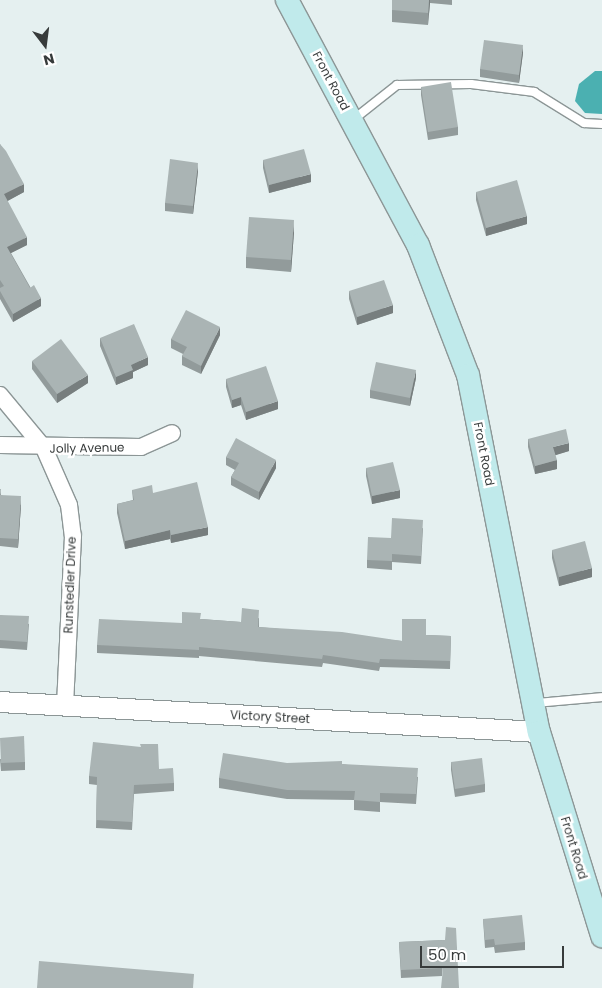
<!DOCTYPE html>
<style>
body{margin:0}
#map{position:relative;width:602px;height:988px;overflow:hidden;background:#e5f0f0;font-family:Poppins,sans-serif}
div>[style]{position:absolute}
.water>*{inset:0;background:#4bb0b1}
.roads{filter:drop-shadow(1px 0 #8c9696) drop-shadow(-1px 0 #8c9696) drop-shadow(0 1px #8c9696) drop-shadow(0 -1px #8c9696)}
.service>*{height:8px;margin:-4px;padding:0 4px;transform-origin:4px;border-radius:4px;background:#fff}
.minor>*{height:16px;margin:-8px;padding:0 8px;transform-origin:8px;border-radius:8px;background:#fff}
.tertiary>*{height:20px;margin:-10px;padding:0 10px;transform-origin:10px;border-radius:10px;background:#fff}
.secondary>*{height:22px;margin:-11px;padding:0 11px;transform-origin:11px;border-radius:11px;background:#c0eaeb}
.wall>*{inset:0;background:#929b9b}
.shaded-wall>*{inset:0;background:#777e7e}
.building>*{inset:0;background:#aab4b4}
span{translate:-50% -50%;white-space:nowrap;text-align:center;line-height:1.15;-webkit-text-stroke:5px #fff;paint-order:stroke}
.street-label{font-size:12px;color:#373b3b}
.north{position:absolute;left:20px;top:20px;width:50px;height:50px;-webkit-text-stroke:4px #fff;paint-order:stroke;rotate:165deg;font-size:14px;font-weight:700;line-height:20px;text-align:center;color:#373b3b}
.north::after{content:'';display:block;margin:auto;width:18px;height:22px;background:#373b3b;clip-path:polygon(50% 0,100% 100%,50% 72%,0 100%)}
.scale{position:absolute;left:420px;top:946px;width:144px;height:22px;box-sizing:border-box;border:2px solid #373b3b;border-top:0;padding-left:6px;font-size:15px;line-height:18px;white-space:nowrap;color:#373b3b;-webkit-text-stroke:4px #fff;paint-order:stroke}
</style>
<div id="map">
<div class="water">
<i style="clip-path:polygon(595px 71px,602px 71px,602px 114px,585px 113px,575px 101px,579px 84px)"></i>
</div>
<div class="roads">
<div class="service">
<i style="left:354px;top:119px;width:55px;rotate:-38.3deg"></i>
<i style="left:397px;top:85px;width:74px;rotate:-0.8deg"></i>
<i style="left:471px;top:84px;width:64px;rotate:7.2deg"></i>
<i style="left:534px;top:92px;width:59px;rotate:31.8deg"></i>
<i style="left:584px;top:123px;width:18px;rotate:3deg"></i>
<i style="left:536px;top:703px;width:66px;rotate:-5.2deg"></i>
</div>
<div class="minor">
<i style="left:0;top:395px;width:69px;rotate:50.3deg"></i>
<i style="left:44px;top:448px;width:62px;rotate:66.3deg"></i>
<i style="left:69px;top:505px;width:31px;rotate:83deg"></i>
<i style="left:73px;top:536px;width:170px;rotate:92.7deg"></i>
<i style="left:0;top:445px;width:141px;rotate:0.8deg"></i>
<i style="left:141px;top:447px;width:34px;rotate:-24deg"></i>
</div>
<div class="tertiary">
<i style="left:0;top:702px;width:540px;rotate:3.19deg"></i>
</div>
<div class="secondary">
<i style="left:287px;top:0;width:278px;rotate:61.9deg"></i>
<i style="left:418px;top:245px;width:139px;rotate:69deg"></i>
<i style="left:468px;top:375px;width:364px;rotate:78.8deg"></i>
<i style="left:539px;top:732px;width:214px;rotate:72.8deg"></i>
</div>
</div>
<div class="wall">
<i style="clip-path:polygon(392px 0,452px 0,452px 5px,430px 3px,428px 25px,392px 22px)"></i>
<i style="clip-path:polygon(523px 53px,519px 83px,480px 77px,480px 69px)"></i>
<i style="clip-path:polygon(421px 87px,458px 127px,458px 135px,428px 140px,421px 95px)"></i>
<i style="clip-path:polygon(0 144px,24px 192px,7px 201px,27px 245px,11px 253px,41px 306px,13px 322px,0 299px)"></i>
<i style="clip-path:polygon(263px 160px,311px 182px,269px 193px,263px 168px)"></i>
<i style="clip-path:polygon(198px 171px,193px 214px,165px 211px,165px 203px)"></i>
<i style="clip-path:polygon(476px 192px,527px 224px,486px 236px,476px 200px)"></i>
<i style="clip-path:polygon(294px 232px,291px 272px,246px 268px,246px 257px)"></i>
<i style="clip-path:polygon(349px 291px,393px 313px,357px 325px,349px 299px)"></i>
<i style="clip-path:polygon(220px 335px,201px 374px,182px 365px,182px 356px,183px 354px,171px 348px,171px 339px)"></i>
<i style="clip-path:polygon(100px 338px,148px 365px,133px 372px,133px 378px,116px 385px,100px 346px)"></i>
<i style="clip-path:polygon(32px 361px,88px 383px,57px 403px,32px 369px)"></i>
<i style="clip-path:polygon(416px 378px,410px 406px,370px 398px,370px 390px)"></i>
<i style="clip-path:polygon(226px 379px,278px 409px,246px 420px,241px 405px,232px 408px,226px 387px)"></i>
<i style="clip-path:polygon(528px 439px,569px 451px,555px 455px,557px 469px,535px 474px,528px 447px)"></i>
<i style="clip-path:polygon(226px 457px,276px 468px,259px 500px,231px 485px,231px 477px,235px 470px,226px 465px)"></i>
<i style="clip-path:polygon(366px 468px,400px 498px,372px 504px,366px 476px)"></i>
<i style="clip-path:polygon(0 489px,1px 495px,21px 505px,18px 548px,0 546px)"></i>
<i style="clip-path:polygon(132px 490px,153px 493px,208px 535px,171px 543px,170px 539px,125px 549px,117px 513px,117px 504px,133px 500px)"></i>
<i style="clip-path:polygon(423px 528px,421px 564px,392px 562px,392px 570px,367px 568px,367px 560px,391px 538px)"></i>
<i style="clip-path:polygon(552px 550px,592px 577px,559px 586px,552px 558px)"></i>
<i style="clip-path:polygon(0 615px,29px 624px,27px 650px,0 648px)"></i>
<i style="clip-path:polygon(259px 618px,259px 627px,402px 641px,426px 635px,451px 636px,450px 669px,380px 667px,379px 671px,323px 663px,322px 667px,199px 656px,199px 658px,97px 653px,97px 645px,182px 623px,201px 619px,241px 622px)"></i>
<i style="clip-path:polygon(0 759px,25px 762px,25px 770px,1px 771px)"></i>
<i style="clip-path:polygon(451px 762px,485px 784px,485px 792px,455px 797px,451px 770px)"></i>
<i style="clip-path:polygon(287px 763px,342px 764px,418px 777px,416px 804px,380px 802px,380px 812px,354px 810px,354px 800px,287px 799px,219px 788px,219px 778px)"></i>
<i style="clip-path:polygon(159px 769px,174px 783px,174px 791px,134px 794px,132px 830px,96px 828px,97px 785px,89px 784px,89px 776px)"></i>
<i style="clip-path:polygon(483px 919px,525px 942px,525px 950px,495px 953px,494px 947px,485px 948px)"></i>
<i style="clip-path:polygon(445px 940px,442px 976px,401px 978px,399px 942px)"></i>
</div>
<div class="shaded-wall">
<i style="clip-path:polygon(429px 0,430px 0,430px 3px,428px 25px)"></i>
<i style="clip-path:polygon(523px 45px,523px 53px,519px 83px,519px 75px)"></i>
<i style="clip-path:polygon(198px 163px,198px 171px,193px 214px,193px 206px)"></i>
<i style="clip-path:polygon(311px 174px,311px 182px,269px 193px,269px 185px)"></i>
<i style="clip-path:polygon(24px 184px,24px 192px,4px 203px,4px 194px)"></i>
<i style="clip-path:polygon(527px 216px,527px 224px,486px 236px,486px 228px)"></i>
<i style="clip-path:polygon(294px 220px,294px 232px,291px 272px,291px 260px)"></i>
<i style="clip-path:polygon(27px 237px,27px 245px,7px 255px,7px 247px)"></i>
<i style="clip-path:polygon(41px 298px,41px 306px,13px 322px,13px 314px)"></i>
<i style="clip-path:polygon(393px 305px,393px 313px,357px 325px,357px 317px)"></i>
<i style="clip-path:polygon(220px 327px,220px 335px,201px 374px,201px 366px)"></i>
<i style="clip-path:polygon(148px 357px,148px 365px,133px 372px,133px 378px,116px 385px,116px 377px,131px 365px)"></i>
<i style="clip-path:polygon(416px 370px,416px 378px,410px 406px,410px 398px)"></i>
<i style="clip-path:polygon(88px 375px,88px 383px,57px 403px,57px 394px)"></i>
<i style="clip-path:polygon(241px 397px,241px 405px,232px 408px,232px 400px)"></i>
<i style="clip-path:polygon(278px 401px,278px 409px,246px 420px,246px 412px)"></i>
<i style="clip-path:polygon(569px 443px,569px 451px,553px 456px,553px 447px)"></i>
<i style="clip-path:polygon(276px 460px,276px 468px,259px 500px,259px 492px)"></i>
<i style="clip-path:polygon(557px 460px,557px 469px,535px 474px,535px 466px)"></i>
<i style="clip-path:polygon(400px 490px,400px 498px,372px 504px,372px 496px)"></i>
<i style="clip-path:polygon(21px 496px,21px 505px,18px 548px,18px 539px)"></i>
<i style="clip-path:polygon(208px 527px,208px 535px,171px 543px,171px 535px)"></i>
<i style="clip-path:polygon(170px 530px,170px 539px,125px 549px,125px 541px)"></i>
<i style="clip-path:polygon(592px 568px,592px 577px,559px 586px,559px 577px)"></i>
</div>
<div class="building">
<i style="clip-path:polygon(392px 0,429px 0,428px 13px,392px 10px)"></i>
<i style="clip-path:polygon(484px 40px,523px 45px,519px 75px,480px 69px)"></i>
<i style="clip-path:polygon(451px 82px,458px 127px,428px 132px,421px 87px)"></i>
<i style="clip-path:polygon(0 144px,6px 151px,24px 184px,4px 194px,27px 237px,7px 247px,30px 288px,34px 285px,41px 298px,13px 314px,0 291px,0 288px,4px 286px,0 280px)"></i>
<i style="clip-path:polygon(304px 149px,311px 174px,269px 185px,263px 160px)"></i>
<i style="clip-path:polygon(170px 159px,198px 163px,193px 206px,165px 203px)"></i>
<i style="clip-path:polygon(517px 180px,527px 216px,486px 228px,476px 192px)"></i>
<i style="clip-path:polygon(249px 217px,294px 220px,291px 260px,246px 257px)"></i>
<i style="clip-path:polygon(384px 280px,393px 305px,357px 317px,349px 291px)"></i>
<i style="clip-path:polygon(186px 310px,220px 327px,201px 366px,182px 356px,187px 347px,171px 339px)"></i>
<i style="clip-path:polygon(134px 324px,148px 357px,131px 365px,133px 370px,116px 377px,100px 338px)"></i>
<i style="clip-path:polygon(61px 339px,88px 375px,57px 394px,32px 361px)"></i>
<i style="clip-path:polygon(376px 362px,416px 370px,410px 398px,370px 390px)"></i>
<i style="clip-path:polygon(266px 366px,278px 401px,246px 412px,241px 397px,232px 400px,226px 379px)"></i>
<i style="clip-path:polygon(566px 429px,569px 443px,553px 447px,557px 460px,535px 466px,528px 439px)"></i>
<i style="clip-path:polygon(236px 438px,276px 460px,259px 492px,231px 477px,239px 463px,226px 457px)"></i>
<i style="clip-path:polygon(393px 462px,400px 490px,372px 496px,366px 468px)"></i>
<i style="clip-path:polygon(197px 482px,208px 527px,171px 535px,170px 530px,125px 541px,117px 504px,134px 500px,132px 490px,152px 485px,153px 493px)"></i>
<i style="clip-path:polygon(0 489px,1px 489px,0 495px,21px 496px,18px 539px,0 538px)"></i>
<i style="clip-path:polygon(392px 518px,423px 520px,421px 556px,392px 554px,392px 561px,367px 560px,368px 537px,391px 538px)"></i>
<i style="clip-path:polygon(585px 541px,592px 568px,559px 577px,552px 550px)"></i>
<i style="clip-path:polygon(242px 608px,259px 610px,258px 627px,342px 632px,402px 641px,402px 619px,426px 619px,426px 635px,451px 636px,450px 661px,380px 659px,379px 663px,323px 655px,322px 659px,199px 647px,199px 650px,97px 645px,99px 619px,182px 623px,182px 612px,201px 613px,200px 619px,241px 622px)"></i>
<i style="clip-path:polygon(0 615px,29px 616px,27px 642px,0 640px)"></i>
<i style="clip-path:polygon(24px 736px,25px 762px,1px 763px,0 738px)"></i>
<i style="clip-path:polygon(93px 742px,141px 747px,140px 744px,158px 744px,159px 769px,173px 768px,174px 783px,134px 785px,132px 822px,96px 820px,97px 777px,89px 776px)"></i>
<i style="clip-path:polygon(223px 753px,287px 763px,342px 761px,342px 764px,418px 768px,416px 794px,380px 793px,380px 802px,354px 800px,355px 791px,287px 790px,219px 778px)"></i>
<i style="clip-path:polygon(482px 758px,485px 784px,455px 789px,451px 762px)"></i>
<i style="clip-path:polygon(522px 915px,525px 942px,495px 945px,494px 939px,485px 940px,483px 919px)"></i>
<i style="clip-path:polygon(446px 927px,456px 928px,459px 988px,441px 988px,443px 968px,401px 970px,399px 942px,445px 940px)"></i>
<i style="clip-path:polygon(39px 961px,194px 974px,193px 988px,37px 988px)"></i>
</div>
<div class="street-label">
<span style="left:331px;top:81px;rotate:62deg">Front Road</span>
<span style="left:87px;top:448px;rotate:-1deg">Jolly Avenue</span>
<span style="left:484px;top:454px;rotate:79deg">Front Road</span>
<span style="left:70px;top:585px;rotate:-88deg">Runstedler Drive</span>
<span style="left:270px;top:717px;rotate:3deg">Victory Street</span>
<span style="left:574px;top:848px;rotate:73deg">Front Road</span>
</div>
<div class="north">N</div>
<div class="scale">50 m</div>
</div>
